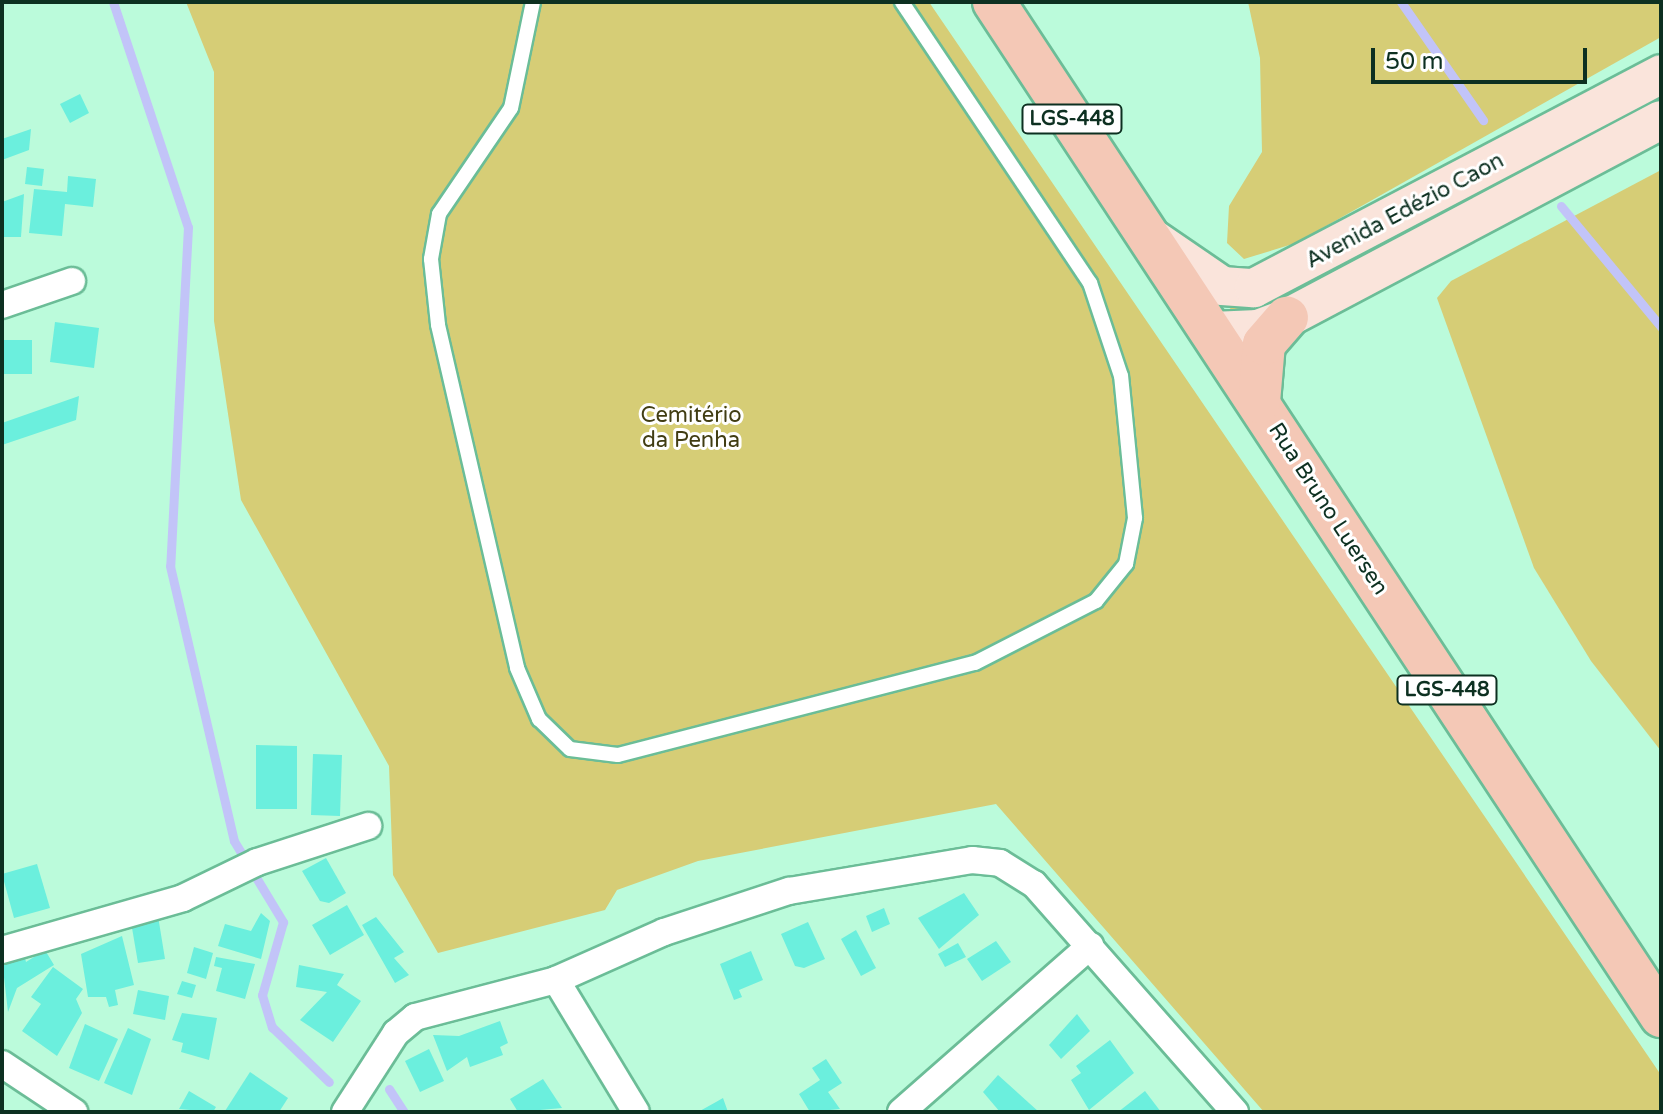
<!DOCTYPE html>
<meta charset="utf-8">
<style>
body{margin:0}
#map{position:relative;width:1663px;height:1114px;overflow:hidden;background:#bbfbdb;font-family:"Varela Round",sans-serif}
div>[style]{position:absolute}
.green>*{inset:0;background:#d6cd76}
.stream>*{height:9px;margin:-4.5px;padding:0 4.5px;transform-origin:4.5px;border-radius:4.5px;background:#c2c4f8}
.building>*{inset:0;background:#6befdd}
.roads{filter:drop-shadow(2px 0 #6bbd97) drop-shadow(-2px 0 #6bbd97) drop-shadow(0 2px #6bbd97) drop-shadow(0 -2px #6bbd97)}
.service>*{height:14px;margin:-7px;padding:0 7px;transform-origin:7px;border-radius:7px;background:#fff}
.minor>*{height:26px;margin:-13px;padding:0 13px;transform-origin:13px;border-radius:13px;background:#fff}
.secondary>*{height:38px;margin:-19px;padding:0 19px;transform-origin:19px;border-radius:19px;background:#fae4db}
.primary>*{height:42px;margin:-21px;padding:0 21px;transform-origin:21px;border-radius:21px;background:#f4c8b6}
span{translate:-50% -50%;white-space:nowrap;text-align:center;line-height:1.15;-webkit-text-stroke:6px #fff;paint-order:stroke}
.shield-label span{padding:2px 6px;background:#fff;border:2px solid;border-radius:6px;-webkit-text-stroke-width:0}
.shield-label{font-size:20px;color:#0d3021;font-weight:700}
.street-label{font-size:22px;color:#0d3021}
.park-label{font-size:22px;color:#413d13}
.frame{position:absolute;inset:0;border:4px solid #0d3021;pointer-events:none}
.scale{position:absolute;left:1371px;top:48px;width:216px;height:36px;box-sizing:border-box;border:4px solid #0d3021;border-top:0;padding-left:10px;font-size:24px;line-height:28px;white-space:nowrap;color:#0d3021;-webkit-text-stroke:6px #fff;paint-order:stroke}
</style>
<div id="map">
<div class="green">
<i style="clip-path:polygon(186px 2px,929px 2px,1661px 1075px,1661px 1112px,1264px 1112px,996px 804px,698px 861px,617px 890px,605px 910px,438px 953px,393px 875px,389px 766px,241px 500px,214px 321px,214px 72px)"></i>
<i style="clip-path:polygon(1248px 2px,1661px 2px,1661px 37px,1296px 243px,1244px 259px,1227px 243px,1229px 206px,1262px 152px,1260px 58px)"></i>
<i style="clip-path:polygon(1661px 89px,1661px 104px,1280px 308px,1237px 314px,1227px 306px)"></i>
<i style="clip-path:polygon(1661px 170px,1661px 751px,1591px 661px,1534px 568px,1437px 298px,1451px 281px)"></i>
</div>
<div class="stream">
<i style="left:113px;top:2px;width:237px;rotate:71.6deg"></i>
<i style="left:188px;top:227px;width:339px;rotate:93deg"></i>
<i style="left:170px;top:566px;width:282px;rotate:76.9deg"></i>
<i style="left:234px;top:841px;width:95px;rotate:58.8deg"></i>
<i style="left:283px;top:922px;width:76px;rotate:106deg"></i>
<i style="left:262px;top:995px;width:34px;rotate:73deg"></i>
<i style="left:272px;top:1027px;width:79px;rotate:44deg"></i>
<i style="left:1401px;top:2px;width:144px;rotate:55.2deg"></i>
<i style="left:1561px;top:206px;width:157px;rotate:50.4deg"></i>
<i style="left:389px;top:1089px;width:27px;rotate:57deg"></i>
</div>
<div class="building">
<i style="clip-path:polygon(80px 94px,89px 113px,70px 123px,60px 104px)"></i>
<i style="clip-path:polygon(31px 129px,29px 150px,2px 160px,2px 139px)"></i>
<i style="clip-path:polygon(27px 167px,44px 169px,42px 186px,25px 184px)"></i>
<i style="clip-path:polygon(68px 176px,96px 179px,93px 207px,65px 204px,62px 236px,29px 233px,34px 189px,67px 192px)"></i>
<i style="clip-path:polygon(24px 194px,21px 237px,2px 237px,2px 202px)"></i>
<i style="clip-path:polygon(55px 322px,99px 328px,94px 368px,50px 362px)"></i>
<i style="clip-path:polygon(2px 340px,32px 340px,32px 374px,2px 374px)"></i>
<i style="clip-path:polygon(79px 396px,76px 420px,2px 445px,2px 423px)"></i>
<i style="clip-path:polygon(256px 745px,297px 746px,297px 809px,256px 809px)"></i>
<i style="clip-path:polygon(313px 754px,342px 755px,340px 816px,311px 815px)"></i>
<i style="clip-path:polygon(326px 858px,346px 893px,329px 903px,320px 901px,302px 871px)"></i>
<i style="clip-path:polygon(37px 864px,50px 908px,14px 918px,2px 874px)"></i>
<i style="clip-path:polygon(964px 893px,979px 915px,939px 949px,918px 918px)"></i>
<i style="clip-path:polygon(347px 905px,364px 935px,330px 955px,312px 925px)"></i>
<i style="clip-path:polygon(884px 908px,890px 924px,872px 932px,866px 916px)"></i>
<i style="clip-path:polygon(261px 913px,270px 921px,261px 959px,218px 946px,225px 924px,251px 931px)"></i>
<i style="clip-path:polygon(158px 916px,165px 959px,138px 963px,131px 922px)"></i>
<i style="clip-path:polygon(376px 917px,404px 952px,394px 958px,409px 975px,395px 983px,362px 925px)"></i>
<i style="clip-path:polygon(808px 922px,825px 959px,804px 968px,795px 966px,781px 934px)"></i>
<i style="clip-path:polygon(856px 930px,876px 968px,861px 976px,841px 939px)"></i>
<i style="clip-path:polygon(122px 936px,134px 985px,115px 990px,118px 1005px,109px 1007px,106px 997px,88px 997px,81px 954px)"></i>
<i style="clip-path:polygon(996px 941px,1011px 962px,982px 981px,967px 959px)"></i>
<i style="clip-path:polygon(958px 943px,966px 957px,945px 967px,938px 954px)"></i>
<i style="clip-path:polygon(194px 947px,213px 953px,206px 979px,187px 973px)"></i>
<i style="clip-path:polygon(45px 950px,54px 965px,17px 988px,8px 1012px,2px 960px,24px 954px,26px 962px)"></i>
<i style="clip-path:polygon(751px 951px,763px 980px,739px 990px,742px 997px,734px 1000px,720px 964px)"></i>
<i style="clip-path:polygon(216px 957px,255px 964px,245px 999px,216px 991px,222px 968px,214px 966px)"></i>
<i style="clip-path:polygon(299px 965px,344px 974px,337px 985px,361px 1001px,333px 1042px,300px 1020px,327px 992px,296px 987px)"></i>
<i style="clip-path:polygon(53px 967px,83px 989px,76px 999px,82px 1013px,57px 1056px,22px 1031px,41px 1004px,31px 997px)"></i>
<i style="clip-path:polygon(182px 981px,196px 985px,192px 998px,177px 994px)"></i>
<i style="clip-path:polygon(138px 990px,169px 996px,165px 1020px,133px 1014px)"></i>
<i style="clip-path:polygon(182px 1013px,217px 1018px,209px 1060px,181px 1052px,183px 1043px,172px 1040px)"></i>
<i style="clip-path:polygon(1077px 1014px,1090px 1031px,1061px 1059px,1049px 1045px)"></i>
<i style="clip-path:polygon(500px 1021px,508px 1043px,500px 1047px,503px 1055px,470px 1067px,467px 1057px,447px 1071px,433px 1035px,459px 1036px)"></i>
<i style="clip-path:polygon(85px 1024px,118px 1039px,99px 1081px,69px 1068px)"></i>
<i style="clip-path:polygon(128px 1028px,151px 1039px,132px 1095px,104px 1083px)"></i>
<i style="clip-path:polygon(1110px 1040px,1134px 1073px,1089px 1110px,1071px 1080px,1081px 1073px,1076px 1066px)"></i>
<i style="clip-path:polygon(429px 1049px,444px 1081px,420px 1092px,405px 1061px)"></i>
<i style="clip-path:polygon(826px 1059px,842px 1083px,828px 1092px,840px 1109px,810px 1112px,799px 1094px,820px 1080px,812px 1068px)"></i>
<i style="clip-path:polygon(250px 1072px,288px 1098px,279px 1112px,225px 1111px)"></i>
<i style="clip-path:polygon(998px 1075px,1039px 1112px,1000px 1112px,983px 1092px)"></i>
<i style="clip-path:polygon(543px 1079px,562px 1108px,518px 1112px,510px 1099px)"></i>
<i style="clip-path:polygon(189px 1091px,216px 1107px,213px 1112px,179px 1109px)"></i>
<i style="clip-path:polygon(1145px 1091px,1161px 1112px,1118px 1112px)"></i>
<i style="clip-path:polygon(723px 1098px,728px 1112px,698px 1112px,716px 1102px)"></i>
</div>
<div class="roads">
<div class="service">
<i style="left:533px;top:2px;width:108px;rotate:101.7deg"></i>
<i style="left:511px;top:108px;width:128px;rotate:124.2deg"></i>
<i style="left:439px;top:214px;width:46px;rotate:100.1deg"></i>
<i style="left:431px;top:259px;width:66px;rotate:83.9deg"></i>
<i style="left:438px;top:325px;width:352px;rotate:77deg"></i>
<i style="left:517px;top:668px;width:56px;rotate:66.7deg"></i>
<i style="left:539px;top:719px;width:43px;rotate:44.1deg"></i>
<i style="left:570px;top:749px;width:48px;rotate:7.1deg"></i>
<i style="left:618px;top:755px;width:369px;rotate:-14.5deg"></i>
<i style="left:975px;top:663px;width:136px;rotate:-27.1deg"></i>
<i style="left:1096px;top:601px;width:48px;rotate:-51deg"></i>
<i style="left:1126px;top:564px;width:47px;rotate:-78.9deg"></i>
<i style="left:1135px;top:518px;width:143px;rotate:-95.6deg"></i>
<i style="left:1121px;top:376px;width:98px;rotate:-108.4deg"></i>
<i style="left:1090px;top:283px;width:338px;rotate:-123.8deg"></i>
</div>
<div class="minor">
<i style="left:2px;top:305px;width:74px;rotate:-18.9deg"></i>
<i style="left:2px;top:950px;width:188px;rotate:-16deg"></i>
<i style="left:183px;top:898px;width:82px;rotate:-25.9deg"></i>
<i style="left:257px;top:862px;width:117px;rotate:-18deg"></i>
<i style="left:556px;top:980px;width:154px;rotate:58.8deg"></i>
<i style="left:2px;top:1064px;width:87px;rotate:33.7deg"></i>
<i style="left:345px;top:1112px;width:94px;rotate:-57.2deg"></i>
<i style="left:396px;top:1033px;width:25px;rotate:-40deg"></i>
<i style="left:415px;top:1017px;width:146px;rotate:-14.7deg"></i>
<i style="left:556px;top:980px;width:118px;rotate:-24deg"></i>
<i style="left:664px;top:932px;width:132px;rotate:-18.2deg"></i>
<i style="left:789px;top:891px;width:186px;rotate:-9.6deg"></i>
<i style="left:972px;top:860px;width:28px;rotate:6deg"></i>
<i style="left:1000px;top:863px;width:40px;rotate:32deg"></i>
<i style="left:1034px;top:884px;width:304px;rotate:48.6deg"></i>
<i style="left:901px;top:1112px;width:252px;rotate:-41.3deg"></i>
</div>
<div class="secondary">
<i style="left:1152px;top:238px;width:85px;rotate:34.4deg"></i>
<i style="left:1222px;top:286px;width:32px;rotate:4deg"></i>
<i style="left:1254px;top:288px;width:460px;rotate:-27.7deg"></i>
<i style="left:1212px;top:331px;width:46px;rotate:-2.5deg"></i>
<i style="left:1258px;top:329px;width:31px;rotate:-21deg"></i>
<i style="left:1287px;top:318px;width:423px;rotate:-27.9deg"></i>
</div>
<div class="primary">
<i style="left:994px;top:2px;width:1214px;rotate:56.66deg"></i>
<i style="left:1259px;top:402px;width:58px;rotate:-85.1deg"></i>
<i style="left:1264px;top:344px;width:35px;rotate:-49deg"></i>
</div>
</div>
<div class="shield-label">
<span style="left:1072px;top:119px">LGS-448</span>
<span style="left:1447px;top:690px">LGS-448</span>
</div>
<div class="street-label">
<span style="left:1405px;top:211px;rotate:-28deg">Avenida Edézio Caon</span>
<span style="left:1328px;top:509px;rotate:57deg">Rua Bruno Luersen</span>
</div>
<div class="park-label">
<span style="left:691px;top:428px">Cemitério<br>da Penha</span>
</div>
<div class="frame"></div>
<div class="scale">50 m</div>
</div>
